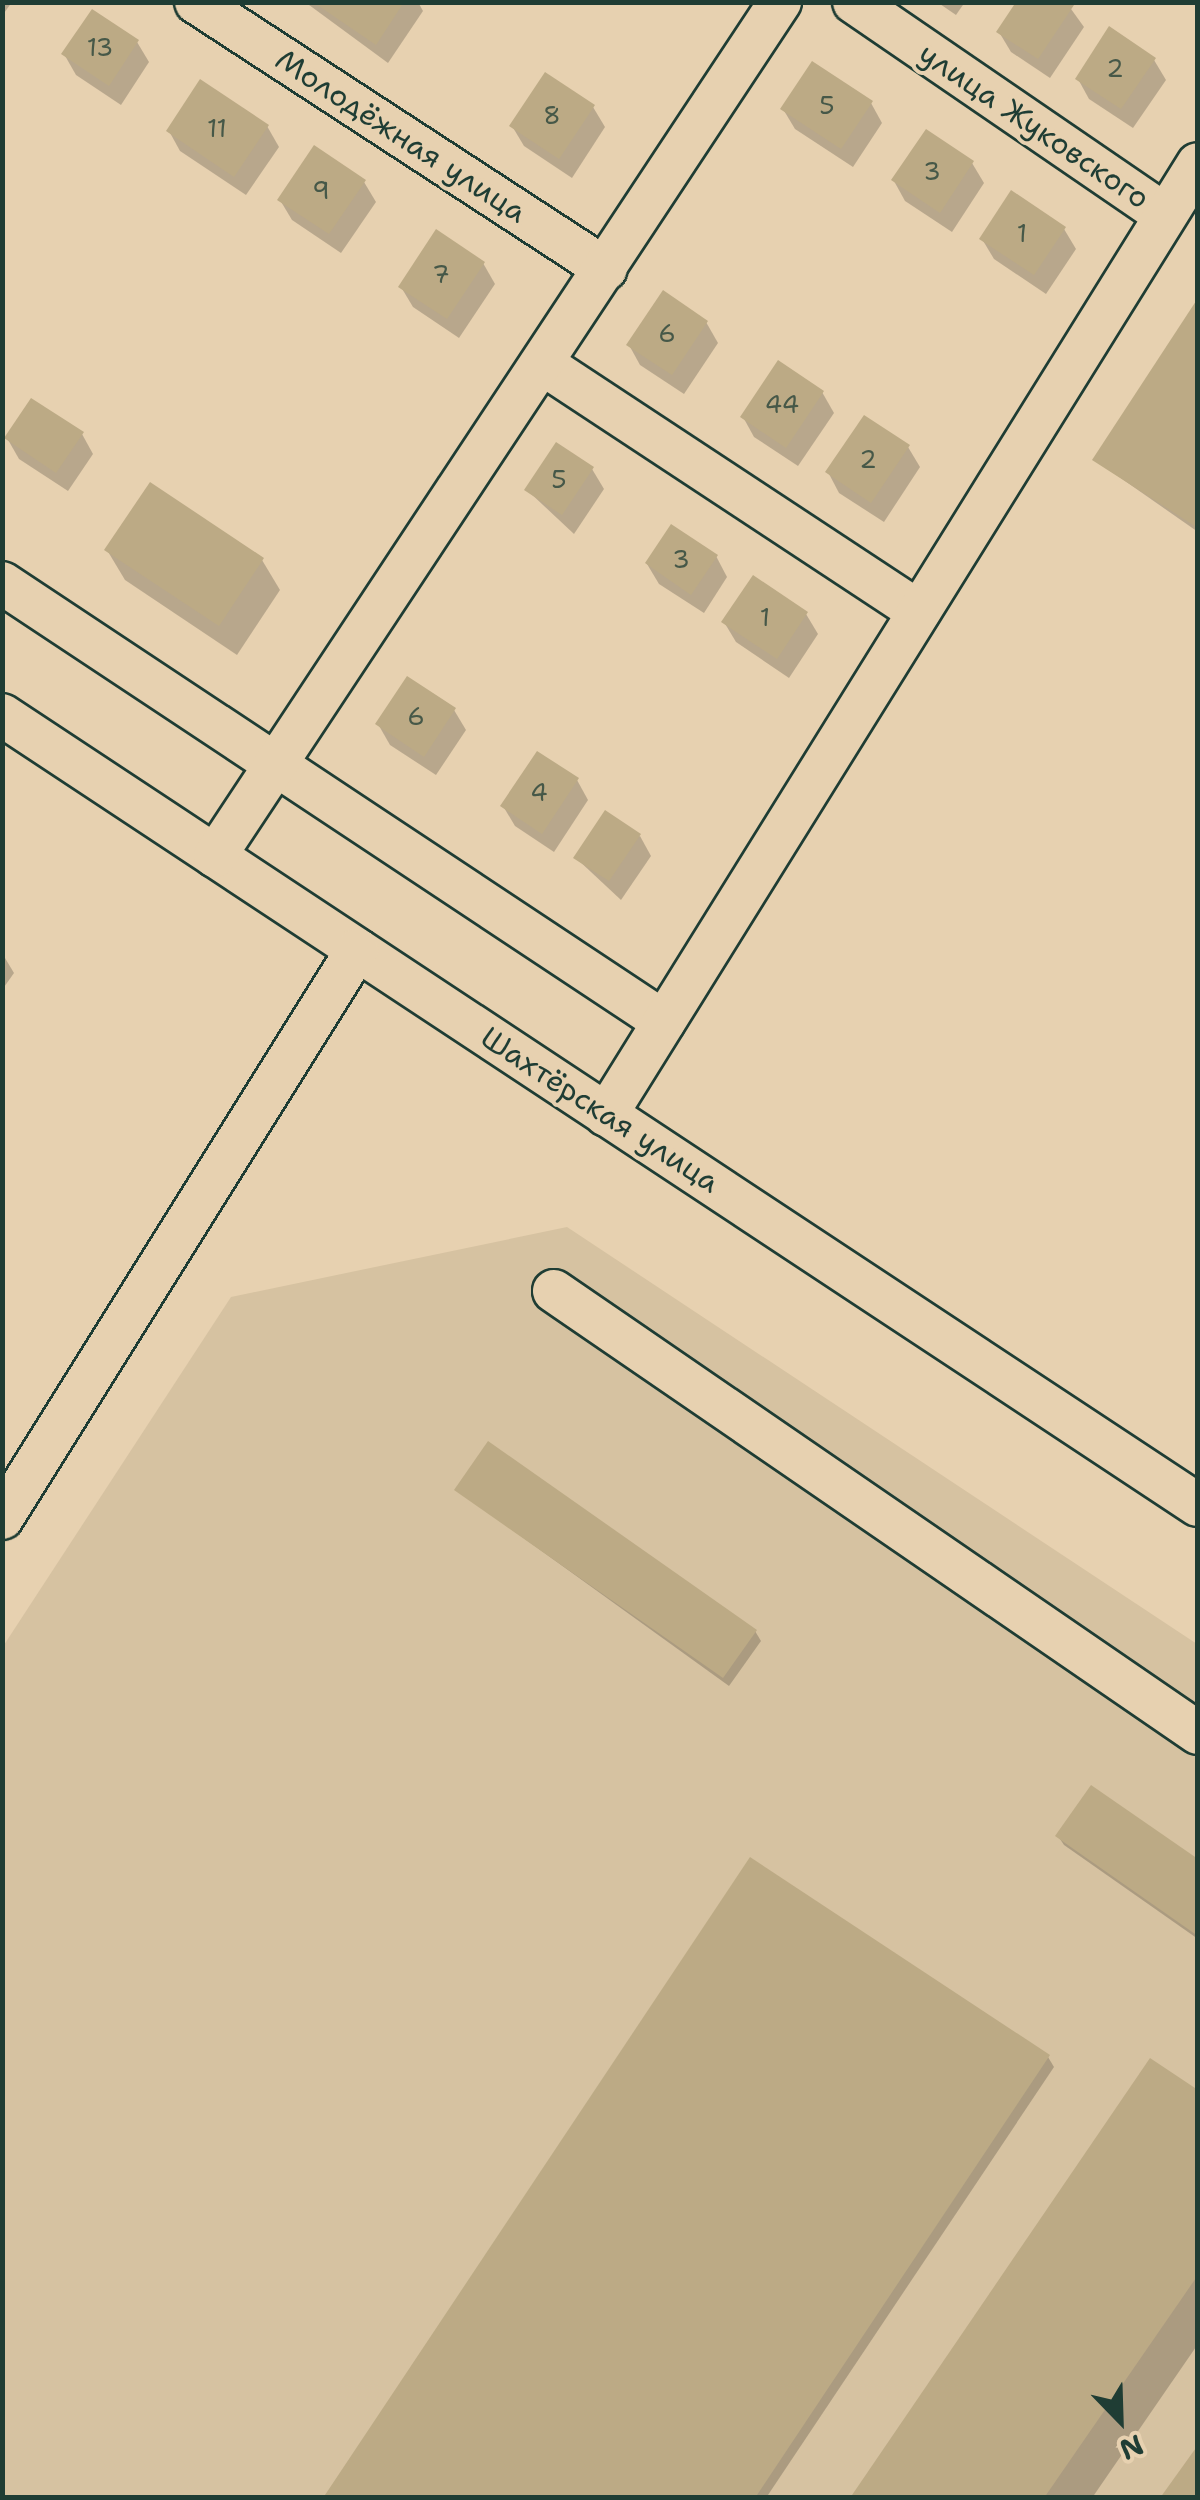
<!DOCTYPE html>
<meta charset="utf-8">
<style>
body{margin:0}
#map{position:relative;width:1200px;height:2500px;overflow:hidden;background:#e7d1b0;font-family:"Shantell Sans",sans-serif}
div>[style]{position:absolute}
.built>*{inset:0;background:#d6c2a1}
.shadow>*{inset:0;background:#0003}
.building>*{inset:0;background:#bcaa85}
.roads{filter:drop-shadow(2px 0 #1f3d34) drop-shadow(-2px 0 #1f3d34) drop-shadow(0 2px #1f3d34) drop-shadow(0 -2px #1f3d34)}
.minor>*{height:42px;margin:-21px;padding:0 21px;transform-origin:21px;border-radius:21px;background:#e7d1b0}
span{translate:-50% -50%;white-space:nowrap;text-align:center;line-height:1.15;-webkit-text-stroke:8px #e7d1b0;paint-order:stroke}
.number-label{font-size:25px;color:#465848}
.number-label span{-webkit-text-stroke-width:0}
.street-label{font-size:30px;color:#1f3d34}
.frame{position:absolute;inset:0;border:5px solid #1f3d34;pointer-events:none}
.north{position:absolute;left:1070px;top:2370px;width:100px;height:100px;-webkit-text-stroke:8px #e7d1b0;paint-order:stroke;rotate:157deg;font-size:28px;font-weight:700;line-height:40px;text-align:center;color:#1f3d34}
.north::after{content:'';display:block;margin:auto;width:35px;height:45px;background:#1f3d34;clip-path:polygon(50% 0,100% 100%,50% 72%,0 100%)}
</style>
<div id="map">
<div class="built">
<i style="clip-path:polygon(567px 1227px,1197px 1644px,1197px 2497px,3px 2497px,2px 1648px,231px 1297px)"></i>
</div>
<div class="shadow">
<i style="clip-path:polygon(2px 2px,12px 2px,2px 16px)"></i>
<i style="clip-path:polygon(305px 2px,418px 2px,423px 11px,388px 63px)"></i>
<i style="clip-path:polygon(937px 2px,965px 2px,956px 15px)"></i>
<i style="clip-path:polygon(1019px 2px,1066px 2px,1084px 27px,1050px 78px,1011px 52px,999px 32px)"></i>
<i style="clip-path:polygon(137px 42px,149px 62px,121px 105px,76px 75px,64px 54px)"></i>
<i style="clip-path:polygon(1154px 60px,1166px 80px,1133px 128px,1089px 99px,1078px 79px)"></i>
<i style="clip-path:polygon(871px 103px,882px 123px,853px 167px,795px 129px,783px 109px)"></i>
<i style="clip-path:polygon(593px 107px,605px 127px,572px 178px,524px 146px,512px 126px)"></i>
<i style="clip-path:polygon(267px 126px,279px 147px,246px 195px,180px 151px,169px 131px)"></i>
<i style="clip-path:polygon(972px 163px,984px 183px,952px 232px,905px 201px,894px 181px)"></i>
<i style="clip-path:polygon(364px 182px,376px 202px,341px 253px,292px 220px,280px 200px)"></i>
<i style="clip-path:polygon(1064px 229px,1076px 249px,1046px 294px,994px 259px,982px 239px)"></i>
<i style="clip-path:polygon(483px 263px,495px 284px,459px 338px,413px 307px,401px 287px)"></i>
<i style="clip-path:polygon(1198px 303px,1198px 532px,1095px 460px)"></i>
<i style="clip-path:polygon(706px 322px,718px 343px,684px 394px,640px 365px,629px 345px)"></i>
<i style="clip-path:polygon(822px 392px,834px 413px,798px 466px,754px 437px,743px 417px)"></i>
<i style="clip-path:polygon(82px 434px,93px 454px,68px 491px,19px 459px,7px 438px)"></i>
<i style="clip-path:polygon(908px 447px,920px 467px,884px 522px,839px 493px,828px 472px)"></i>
<i style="clip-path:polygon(592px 469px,604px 489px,574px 534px,527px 490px)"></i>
<i style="clip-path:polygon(107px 550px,262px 560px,280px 590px,237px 655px,125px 580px)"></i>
<i style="clip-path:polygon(716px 556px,727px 577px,704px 613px,659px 584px,647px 564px)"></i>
<i style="clip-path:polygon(806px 614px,818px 634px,789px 678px,736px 642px,724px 622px)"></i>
<i style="clip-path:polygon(454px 710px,466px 730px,436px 775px,390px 745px,378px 724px)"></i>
<i style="clip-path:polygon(577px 780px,588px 800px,554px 852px,515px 826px,503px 806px)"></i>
<i style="clip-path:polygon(640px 836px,651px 856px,621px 900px,576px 858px)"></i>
<i style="clip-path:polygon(2px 953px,14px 973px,2px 990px)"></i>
<i style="clip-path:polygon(457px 1490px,755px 1631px,761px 1641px,729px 1686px)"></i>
<i style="clip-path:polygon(1058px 1836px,1198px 1862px,1198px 1939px,1064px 1845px)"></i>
<i style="clip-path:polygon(1048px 2057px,1054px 2067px,766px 2498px,326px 2498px)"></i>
<i style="clip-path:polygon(1198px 2093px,1198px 2344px,1092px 2498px,853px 2498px)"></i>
</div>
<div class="building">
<i style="clip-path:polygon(313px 2px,404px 2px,376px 45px)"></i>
<i style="clip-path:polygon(1016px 2px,1074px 5px,1038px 59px,996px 32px)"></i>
<i style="clip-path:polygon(92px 9px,139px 40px,109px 86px,61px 54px)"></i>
<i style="clip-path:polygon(1109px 26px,1156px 58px,1121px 109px,1075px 79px)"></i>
<i style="clip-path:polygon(812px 61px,873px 101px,841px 149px,780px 109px)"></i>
<i style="clip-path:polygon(545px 72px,595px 105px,559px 159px,509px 126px)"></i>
<i style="clip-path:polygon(200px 79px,269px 125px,234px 177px,166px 131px)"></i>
<i style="clip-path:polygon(926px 129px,974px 161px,940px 213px,891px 180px)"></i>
<i style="clip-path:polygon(314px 145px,366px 180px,329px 234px,277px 200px)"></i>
<i style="clip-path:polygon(1011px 190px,1066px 227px,1034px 275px,979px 239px)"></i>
<i style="clip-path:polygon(436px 229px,485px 262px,447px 319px,398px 287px)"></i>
<i style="clip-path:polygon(663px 290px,708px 321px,672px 375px,626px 345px)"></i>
<i style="clip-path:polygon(1198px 298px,1198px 528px,1092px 460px)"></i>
<i style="clip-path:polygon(778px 360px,824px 391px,786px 448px,740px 417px)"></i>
<i style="clip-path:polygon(31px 398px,84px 432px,56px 473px,4px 438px)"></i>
<i style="clip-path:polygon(864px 415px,910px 445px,871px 503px,825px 472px)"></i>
<i style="clip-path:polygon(556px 442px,594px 467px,562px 515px,524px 490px)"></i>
<i style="clip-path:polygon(150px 482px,264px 558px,219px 626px,104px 550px)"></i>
<i style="clip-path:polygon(671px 524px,718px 555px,691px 595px,645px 563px)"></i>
<i style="clip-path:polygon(753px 575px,808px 612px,777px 659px,721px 622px)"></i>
<i style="clip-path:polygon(407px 676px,456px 708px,424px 757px,375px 724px)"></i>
<i style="clip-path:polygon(537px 751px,579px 778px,542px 834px,500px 806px)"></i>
<i style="clip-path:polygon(605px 810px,641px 834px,609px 881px,573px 858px)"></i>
<i style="clip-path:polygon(488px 1441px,757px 1630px,723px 1678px,454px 1490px)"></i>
<i style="clip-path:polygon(1091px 1785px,1198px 1859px,1198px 1936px,1055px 1836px)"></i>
<i style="clip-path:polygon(750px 1857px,1050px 2055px,755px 2498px,323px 2498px)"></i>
<i style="clip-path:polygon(1150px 2058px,1198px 2090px,1198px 2275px,1044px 2498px,850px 2498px)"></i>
<i style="clip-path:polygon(1198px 2445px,1198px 2498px,1160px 2498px)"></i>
</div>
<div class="roads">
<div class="minor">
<i style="left:196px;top:2px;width:489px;rotate:33.1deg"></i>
<i style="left:854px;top:2px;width:377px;rotate:34.4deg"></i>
<i style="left:543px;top:364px;width:450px;rotate:33.4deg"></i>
<i style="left:2px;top:583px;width:794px;rotate:33.55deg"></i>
<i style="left:2px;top:715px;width:1433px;rotate:33.45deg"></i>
<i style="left:215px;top:856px;width:1024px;rotate:-56.51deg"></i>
<i style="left:606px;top:1115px;width:1120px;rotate:-58.1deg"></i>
<i style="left:554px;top:1291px;width:781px;rotate:34.46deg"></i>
<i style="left:2px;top:1518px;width:670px;rotate:-57.99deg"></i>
</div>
</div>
<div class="number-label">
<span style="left:100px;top:47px">13</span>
<span style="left:1115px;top:68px">2</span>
<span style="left:827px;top:105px">5</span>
<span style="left:552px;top:115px">8</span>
<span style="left:217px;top:128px">11</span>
<span style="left:932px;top:171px">3</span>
<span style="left:321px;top:190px">9</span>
<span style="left:1022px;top:233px">1</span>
<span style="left:441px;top:274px">7</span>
<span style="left:667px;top:333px">6</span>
<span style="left:782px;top:404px">44</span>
<span style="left:868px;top:459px">2</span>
<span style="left:559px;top:479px">5</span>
<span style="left:681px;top:559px">3</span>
<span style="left:765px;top:617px">1</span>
<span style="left:416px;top:716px">6</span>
<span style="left:539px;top:792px">4</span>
</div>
<div class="street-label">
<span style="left:1034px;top:126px;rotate:34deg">улица Жуковского</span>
<span style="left:401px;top:136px;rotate:33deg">Молодёжная улица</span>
<span style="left:600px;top:1110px;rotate:33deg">Шахтёрская улица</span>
</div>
<div class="frame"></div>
<div class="north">N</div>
</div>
